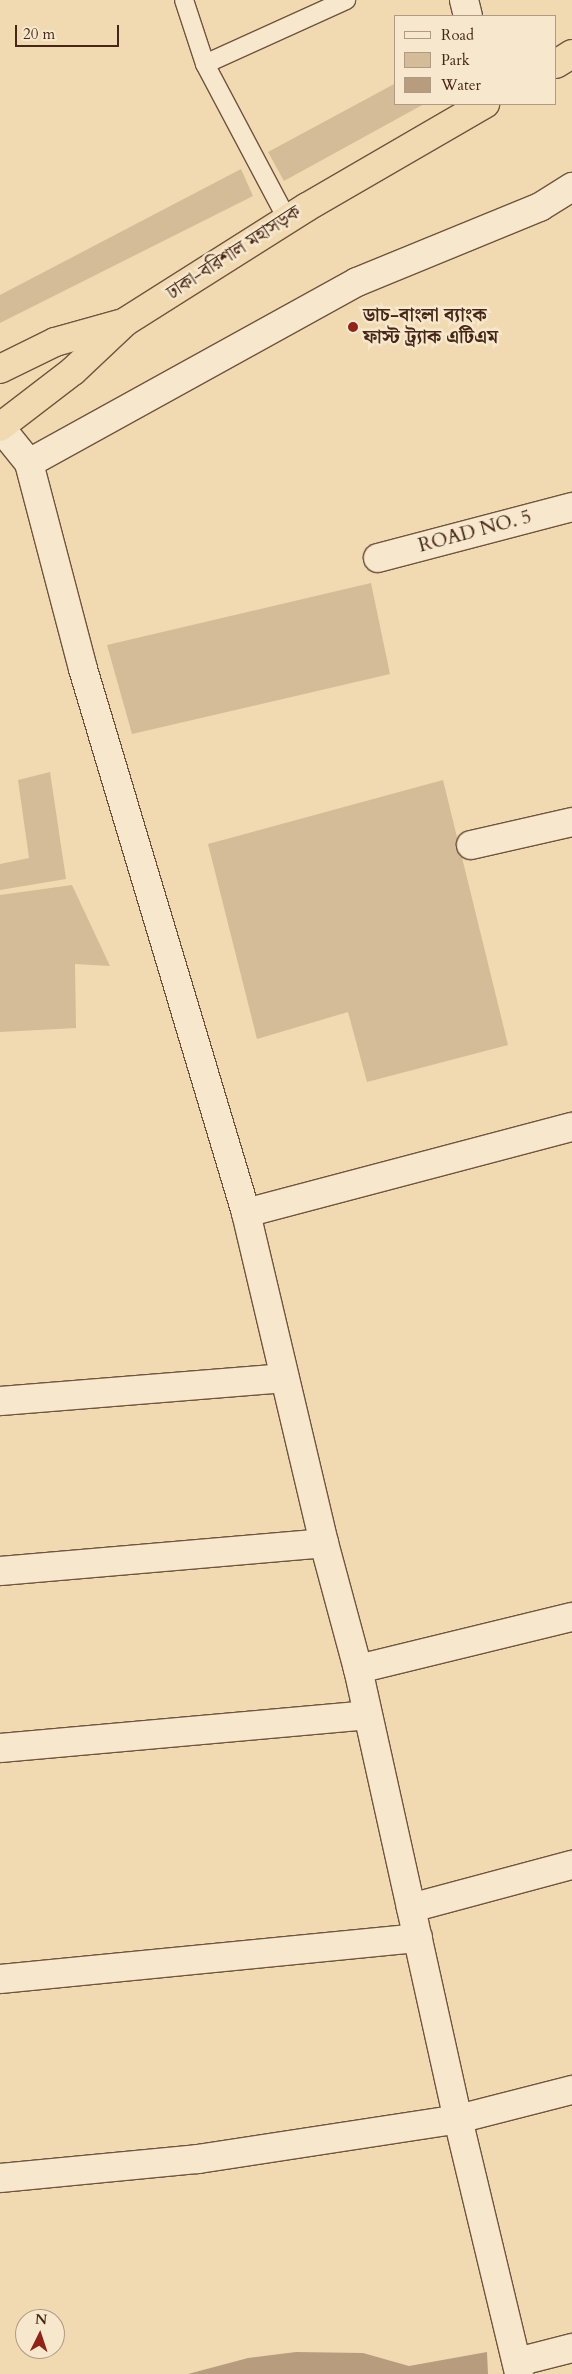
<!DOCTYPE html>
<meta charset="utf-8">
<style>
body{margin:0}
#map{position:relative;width:572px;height:2374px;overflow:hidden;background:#f1dab2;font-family:Cardo,"Noto Serif Bengali",serif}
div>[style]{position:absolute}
.green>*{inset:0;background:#d4bc98}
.water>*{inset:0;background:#b79d7d}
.roads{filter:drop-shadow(1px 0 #71543e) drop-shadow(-1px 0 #71543e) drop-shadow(0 1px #71543e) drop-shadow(0 -1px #71543e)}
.service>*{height:18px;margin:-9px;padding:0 9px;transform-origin:9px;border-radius:9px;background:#f6e7cd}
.minor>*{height:28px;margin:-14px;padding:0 14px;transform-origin:14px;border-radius:14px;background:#f6e7cd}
.trunk>*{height:28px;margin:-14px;padding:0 14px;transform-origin:14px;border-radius:14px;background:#f1dab2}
.dots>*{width:14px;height:14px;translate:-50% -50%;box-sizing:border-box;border:2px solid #f6e7cd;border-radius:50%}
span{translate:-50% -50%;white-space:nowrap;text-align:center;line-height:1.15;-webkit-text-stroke:5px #f6e7cd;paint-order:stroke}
.street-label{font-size:19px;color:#462717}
.poi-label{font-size:19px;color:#462717;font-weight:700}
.left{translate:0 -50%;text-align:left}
.legend{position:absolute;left:394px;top:15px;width:162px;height:90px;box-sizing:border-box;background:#f6e7cd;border:1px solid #b09a84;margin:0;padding:6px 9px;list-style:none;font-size:15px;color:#462717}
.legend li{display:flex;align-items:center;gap:10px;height:25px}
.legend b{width:25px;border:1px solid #b09a84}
.north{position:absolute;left:15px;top:2309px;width:50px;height:50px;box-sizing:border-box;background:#f6e7cd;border:1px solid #b09a84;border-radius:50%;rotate:4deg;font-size:14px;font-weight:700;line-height:20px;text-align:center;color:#462717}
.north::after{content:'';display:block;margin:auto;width:18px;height:22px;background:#8f2418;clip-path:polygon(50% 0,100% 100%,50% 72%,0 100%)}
.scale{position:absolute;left:15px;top:25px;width:104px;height:22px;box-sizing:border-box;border:2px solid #462717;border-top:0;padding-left:6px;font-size:15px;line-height:18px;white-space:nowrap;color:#462717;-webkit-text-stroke:4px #f6e7cd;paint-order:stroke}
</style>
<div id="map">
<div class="green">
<i style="clip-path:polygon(396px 83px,396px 104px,424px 104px,284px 181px,268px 152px)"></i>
<i style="clip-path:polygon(241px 169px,253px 196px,0 323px,0 295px)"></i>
<i style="clip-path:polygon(371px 583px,390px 674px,132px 734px,107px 645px)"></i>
<i style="clip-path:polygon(50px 772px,66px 879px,0 890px,0 864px,29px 858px,18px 780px)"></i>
<i style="clip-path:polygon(443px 780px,508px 1045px,367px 1082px,348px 1012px,257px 1039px,208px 844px)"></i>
<i style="clip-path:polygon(72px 885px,110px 966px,75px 964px,76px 1028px,0 1032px,0 895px)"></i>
</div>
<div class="water">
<i style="clip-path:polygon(296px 2352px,363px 2353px,409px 2366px,487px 2352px,488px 2374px,188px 2374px,248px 2358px)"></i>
</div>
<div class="roads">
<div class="service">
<i style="left:184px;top:0;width:67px;rotate:71.8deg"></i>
<i style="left:205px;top:64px;width:175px;rotate:62.1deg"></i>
<i style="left:205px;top:64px;width:155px;rotate:-24.4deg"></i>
</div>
<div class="minor">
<i style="left:464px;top:0;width:16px;rotate:76deg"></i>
<i style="left:0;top:427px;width:46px;rotate:51.1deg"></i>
<i style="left:29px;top:463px;width:213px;rotate:75.3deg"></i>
<i style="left:83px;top:669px;width:568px;rotate:73.32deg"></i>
<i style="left:246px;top:1213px;width:339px;rotate:76.7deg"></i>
<i style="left:324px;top:1543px;width:131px;rotate:74.9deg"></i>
<i style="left:358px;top:1669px;width:461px;rotate:77.5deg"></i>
<i style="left:458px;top:2119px;width:262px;rotate:76.5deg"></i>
<i style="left:29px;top:463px;width:375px;rotate:-28.9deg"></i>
<i style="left:357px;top:282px;width:198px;rotate:-22.3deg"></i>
<i style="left:540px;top:207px;width:38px;rotate:-32deg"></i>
<i style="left:378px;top:558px;width:201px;rotate:-14.7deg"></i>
<i style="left:471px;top:845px;width:104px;rotate:-12.8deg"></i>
<i style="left:246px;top:1213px;width:337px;rotate:-14.8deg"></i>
<i style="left:0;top:1401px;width:285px;rotate:-4.6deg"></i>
<i style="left:0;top:1571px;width:325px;rotate:-4.9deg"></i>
<i style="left:358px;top:1669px;width:220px;rotate:-13.7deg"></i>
<i style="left:0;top:1748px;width:368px;rotate:-5.1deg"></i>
<i style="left:411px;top:1908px;width:167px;rotate:-15deg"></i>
<i style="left:0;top:1979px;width:420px;rotate:-5.6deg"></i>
<i style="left:0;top:2178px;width:199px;rotate:-5.5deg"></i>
<i style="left:198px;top:2159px;width:263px;rotate:-8.7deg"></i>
<i style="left:458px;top:2119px;width:118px;rotate:-14.3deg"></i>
<i style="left:517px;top:2362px;width:57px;rotate:-14.3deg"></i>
</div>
<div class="trunk">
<i style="left:556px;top:64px;width:19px;rotate:-32deg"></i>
<i style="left:0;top:369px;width:61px;rotate:-26.1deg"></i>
<i style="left:55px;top:342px;width:66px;rotate:-15.7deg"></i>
<i style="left:0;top:427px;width:92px;rotate:-37.5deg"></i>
<i style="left:73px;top:371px;width:71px;rotate:-43.3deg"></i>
<i style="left:125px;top:322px;width:215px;rotate:-32.3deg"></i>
<i style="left:307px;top:207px;width:206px;rotate:-30.1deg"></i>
</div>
</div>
<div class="dots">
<i style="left:353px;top:327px;background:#8f2418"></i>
</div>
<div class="street-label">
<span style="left:234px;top:253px;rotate:-33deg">ঢাকা-বরিশাল মহাসড়ক</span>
<span style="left:475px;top:532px;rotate:-15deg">ROAD NO. 5</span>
</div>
<div class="poi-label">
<span class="left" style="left:363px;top:327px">ডাচ-বাংলা ব্যাংক<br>ফাস্ট ট্র্যাক এটিএম</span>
</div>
<ul class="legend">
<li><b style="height:6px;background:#f6e7cd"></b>Road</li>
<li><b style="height:14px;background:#d4bc98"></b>Park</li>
<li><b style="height:14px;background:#b79d7d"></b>Water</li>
</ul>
<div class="north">N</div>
<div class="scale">20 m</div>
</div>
